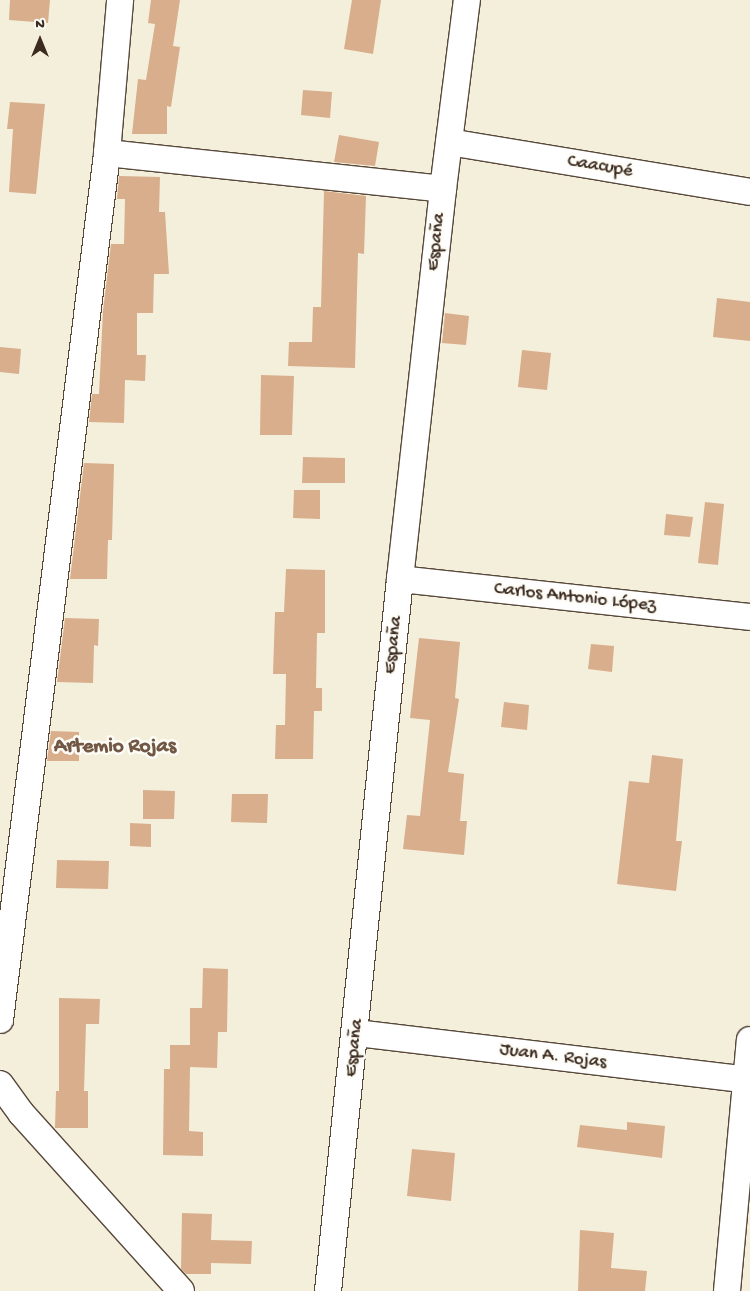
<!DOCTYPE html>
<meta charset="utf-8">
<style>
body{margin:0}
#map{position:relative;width:750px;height:1291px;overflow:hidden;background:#f4efdb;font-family:"Gochi Hand",sans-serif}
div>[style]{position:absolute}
.building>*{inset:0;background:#d8ae8c}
.roads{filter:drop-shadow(1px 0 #57483a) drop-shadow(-1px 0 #57483a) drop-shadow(0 1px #57483a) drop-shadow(0 -1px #57483a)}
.minor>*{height:26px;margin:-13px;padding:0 13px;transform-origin:13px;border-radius:13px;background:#fff}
span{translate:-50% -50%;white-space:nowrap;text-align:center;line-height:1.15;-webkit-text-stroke:5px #fdfcf7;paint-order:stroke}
.street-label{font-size:19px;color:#3b2a1e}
.quarter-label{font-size:21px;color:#725844;font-weight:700}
.north{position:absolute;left:15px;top:15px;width:50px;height:50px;-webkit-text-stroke:4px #fdfcf7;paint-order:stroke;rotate:0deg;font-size:14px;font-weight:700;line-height:20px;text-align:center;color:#3b2a1e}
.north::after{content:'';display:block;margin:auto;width:18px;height:22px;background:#3b2a1e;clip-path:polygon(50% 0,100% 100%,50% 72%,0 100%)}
</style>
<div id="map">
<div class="building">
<i style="clip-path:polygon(10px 0,50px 0,48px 23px,9px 20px)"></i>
<i style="clip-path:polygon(151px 0,180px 0,173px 46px,180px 47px,171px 107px,167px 106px,167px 134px,132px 134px,138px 79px,146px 80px,155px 24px,148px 23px)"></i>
<i style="clip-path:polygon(352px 0,381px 0,373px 54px,344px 49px)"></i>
<i style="clip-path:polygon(303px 90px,332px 92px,330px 118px,301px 115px)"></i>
<i style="clip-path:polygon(10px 102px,45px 104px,36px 194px,9px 192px,13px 129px,7px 129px)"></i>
<i style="clip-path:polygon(339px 135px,379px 142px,375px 166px,334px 162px)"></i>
<i style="clip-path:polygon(119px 176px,160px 177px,159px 212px,165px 212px,169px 274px,154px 274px,153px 313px,137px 313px,137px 355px,146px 355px,145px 381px,125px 380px,124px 423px,89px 422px,92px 394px,99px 394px,103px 311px,111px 244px,124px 244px,125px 199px,117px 199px)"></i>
<i style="clip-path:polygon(324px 191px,366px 196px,364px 254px,358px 253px,355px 368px,288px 366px,289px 342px,312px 342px,313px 307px,321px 307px)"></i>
<i style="clip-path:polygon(717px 298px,750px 302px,750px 341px,713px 337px)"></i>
<i style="clip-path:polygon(445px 313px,469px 316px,466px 345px,442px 343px)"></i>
<i style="clip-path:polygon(0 347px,21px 349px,19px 374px,0 372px)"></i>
<i style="clip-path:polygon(522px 350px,551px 353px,547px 390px,518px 387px)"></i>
<i style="clip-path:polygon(261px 375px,294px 376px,292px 435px,260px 435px)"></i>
<i style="clip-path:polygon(303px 457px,345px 458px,345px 483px,302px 483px)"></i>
<i style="clip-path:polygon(84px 463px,114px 464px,112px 540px,108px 540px,107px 579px,70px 579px)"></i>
<i style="clip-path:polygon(294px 490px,320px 490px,320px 519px,293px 518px)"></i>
<i style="clip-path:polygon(705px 502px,724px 504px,718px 565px,698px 563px)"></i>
<i style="clip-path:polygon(666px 514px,693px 517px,690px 537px,664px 535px)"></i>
<i style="clip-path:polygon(286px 569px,325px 570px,325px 633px,317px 633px,316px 688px,322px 688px,322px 711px,314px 711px,313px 759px,275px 759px,276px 725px,285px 725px,286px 674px,273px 674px,275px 612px,284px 612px)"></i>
<i style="clip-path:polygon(65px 618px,99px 619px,98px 646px,94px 645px,93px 683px,57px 682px)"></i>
<i style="clip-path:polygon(419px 638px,460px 642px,455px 698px,459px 699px,448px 772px,464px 774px,460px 821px,467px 821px,464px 855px,403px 849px,407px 815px,420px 816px,430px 720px,410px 718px)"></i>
<i style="clip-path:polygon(591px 644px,614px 646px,612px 672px,588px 669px)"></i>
<i style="clip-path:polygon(504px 702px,529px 705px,527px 730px,501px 727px)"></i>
<i style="clip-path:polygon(51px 731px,79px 732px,79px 761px,47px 761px)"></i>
<i style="clip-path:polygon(652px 755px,683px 759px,676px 841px,682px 841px,676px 891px,617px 884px,629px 781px,649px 783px)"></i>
<i style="clip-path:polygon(143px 790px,175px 791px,174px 819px,143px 819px)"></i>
<i style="clip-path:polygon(232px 794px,268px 794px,267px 823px,231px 822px)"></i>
<i style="clip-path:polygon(130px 823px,151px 824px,151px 847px,130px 846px)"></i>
<i style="clip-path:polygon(57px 860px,109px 861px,108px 889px,56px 888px)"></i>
<i style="clip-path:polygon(203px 968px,228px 969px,227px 1032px,218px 1032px,217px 1068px,190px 1067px,189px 1131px,203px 1132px,203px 1156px,163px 1155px,164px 1069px,170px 1069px,170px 1045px,190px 1045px,190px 1008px,202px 1008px)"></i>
<i style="clip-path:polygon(59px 998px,100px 999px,99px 1024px,86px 1024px,84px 1091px,88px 1091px,88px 1128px,55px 1128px,56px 1091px,59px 1091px)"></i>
<i style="clip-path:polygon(627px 1122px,665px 1126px,662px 1158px,577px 1147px,580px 1125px,627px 1130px)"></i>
<i style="clip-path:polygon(412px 1149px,455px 1153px,451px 1201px,407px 1196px)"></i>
<i style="clip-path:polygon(182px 1213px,212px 1214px,211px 1240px,252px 1241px,251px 1264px,211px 1263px,211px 1274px,186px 1274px,181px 1269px)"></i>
<i style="clip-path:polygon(580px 1230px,614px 1233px,611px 1268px,647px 1271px,645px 1291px,578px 1291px)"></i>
</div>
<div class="roads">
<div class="minor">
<i style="left:449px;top:142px;width:305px;rotate:9.4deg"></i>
<i style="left:107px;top:153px;width:338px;rotate:6.1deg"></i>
<i style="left:400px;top:579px;width:352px;rotate:6.2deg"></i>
<i style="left:0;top:1020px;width:874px;rotate:-82.96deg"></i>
<i style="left:107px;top:153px;width:154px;rotate:-85.1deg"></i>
<i style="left:356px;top:1033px;width:397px;rotate:6.8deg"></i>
<i style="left:0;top:1084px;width:36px;rotate:54deg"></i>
<i style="left:21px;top:1113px;width:239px;rotate:48deg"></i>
<i style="left:328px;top:1291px;width:716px;rotate:-84.23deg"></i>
<i style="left:400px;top:579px;width:392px;rotate:-83.7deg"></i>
<i style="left:443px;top:189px;width:191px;rotate:-82.8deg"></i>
<i style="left:727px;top:1291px;width:252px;rotate:-84.8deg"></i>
</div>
</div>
<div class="street-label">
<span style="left:600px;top:167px;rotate:9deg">Caacupé</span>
<span style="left:437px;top:242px;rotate:-84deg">España</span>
<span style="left:575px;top:598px;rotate:6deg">Carlos Antonio López</span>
<span style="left:394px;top:645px;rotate:-84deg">España</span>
<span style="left:355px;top:1048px;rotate:-84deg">España</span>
<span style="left:553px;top:1057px;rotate:7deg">Juan A. Rojas</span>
</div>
<div class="quarter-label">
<span style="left:115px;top:748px">Artemio Rojas</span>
</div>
<div class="north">N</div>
</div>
